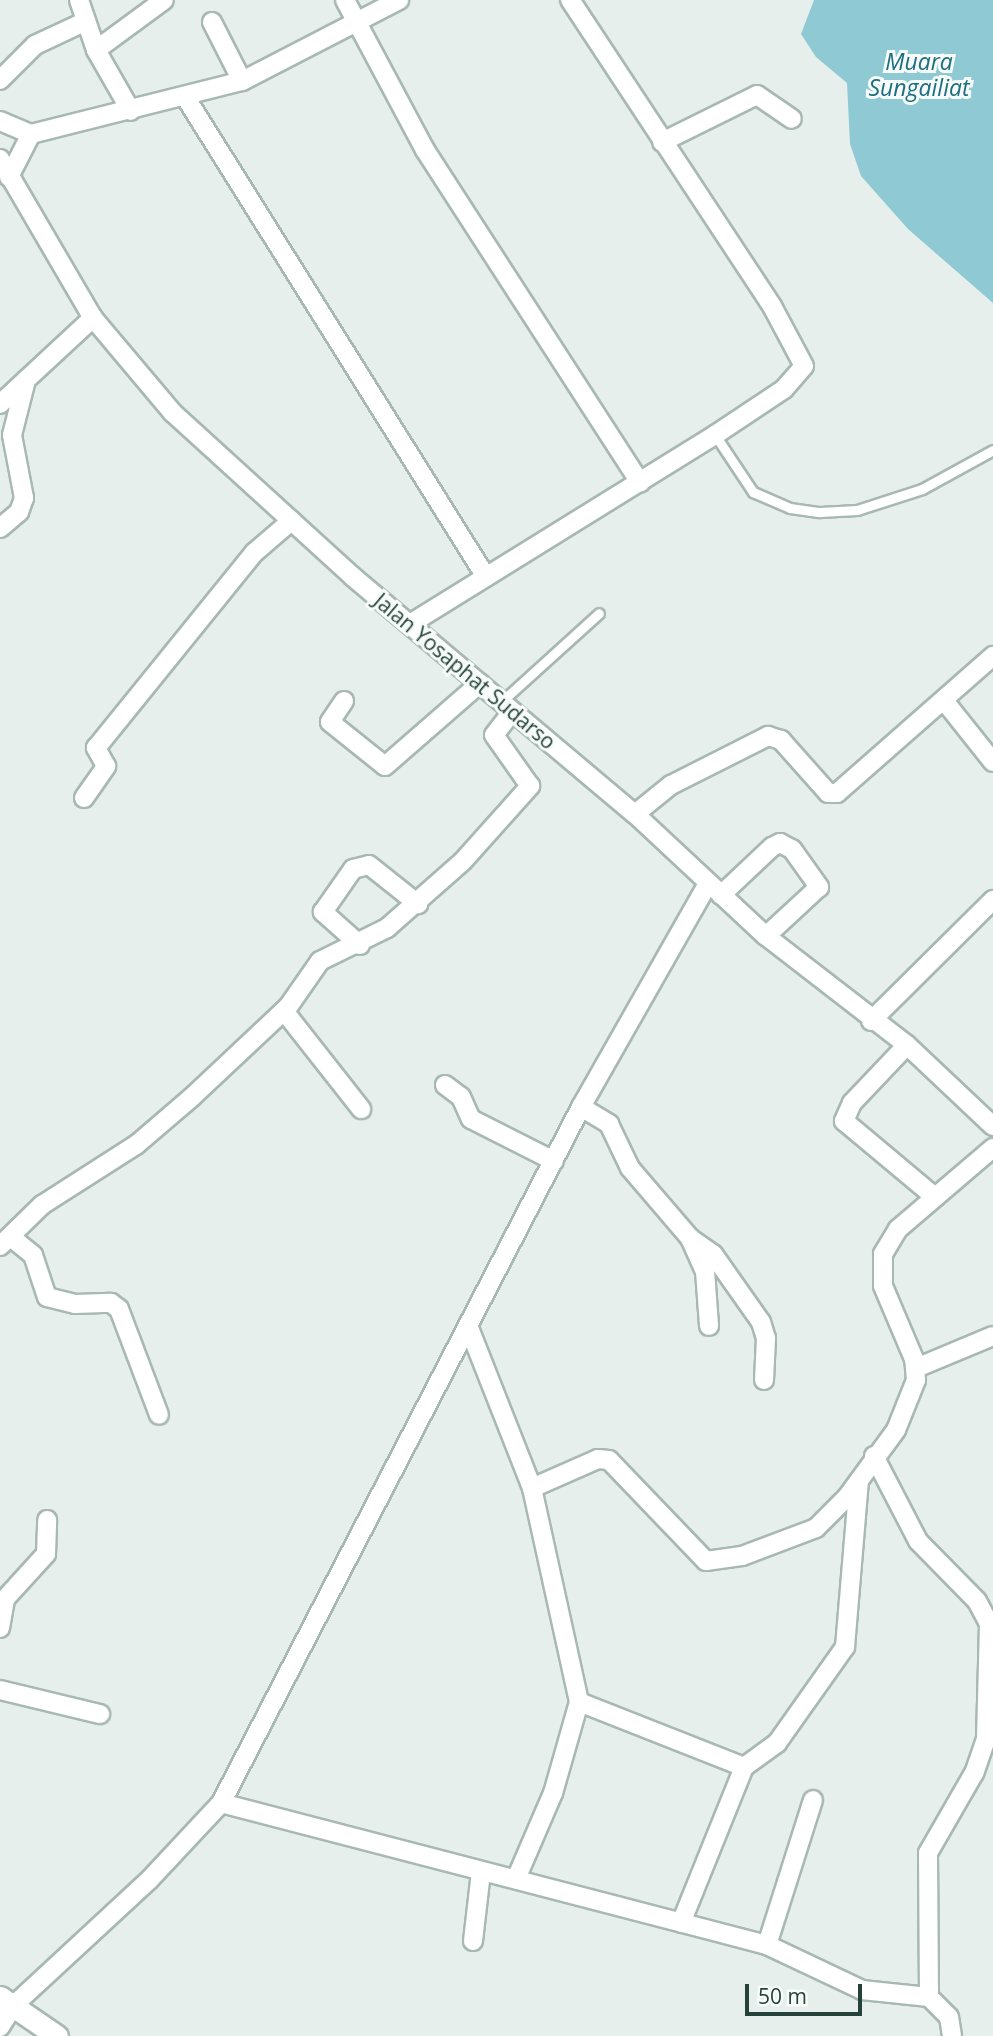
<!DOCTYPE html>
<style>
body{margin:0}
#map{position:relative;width:993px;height:2036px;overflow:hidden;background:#e6efeb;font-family:"Open Sans",sans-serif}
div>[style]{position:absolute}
.water>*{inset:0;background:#8ec9d4}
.roads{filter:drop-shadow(2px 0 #a8b8b2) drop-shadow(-2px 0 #a8b8b2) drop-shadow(0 2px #a8b8b2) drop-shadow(0 -2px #a8b8b2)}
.service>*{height:9px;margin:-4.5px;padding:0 4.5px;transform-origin:4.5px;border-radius:4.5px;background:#fff}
.minor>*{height:18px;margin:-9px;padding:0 9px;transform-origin:9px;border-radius:9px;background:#fff}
.secondary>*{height:21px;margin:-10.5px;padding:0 10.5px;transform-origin:10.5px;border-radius:10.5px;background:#fff}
span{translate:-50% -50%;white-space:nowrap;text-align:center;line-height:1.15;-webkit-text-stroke:6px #f7fbf9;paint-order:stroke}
.street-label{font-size:21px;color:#24423a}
.water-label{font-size:23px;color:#1c6f80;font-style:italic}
.scale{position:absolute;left:745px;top:1984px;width:117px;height:32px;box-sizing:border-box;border:4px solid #24423a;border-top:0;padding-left:9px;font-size:21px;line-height:24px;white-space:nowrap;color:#24423a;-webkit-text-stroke:5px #f7fbf9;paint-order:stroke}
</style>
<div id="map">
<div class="water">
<i style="clip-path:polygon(814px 0,993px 0,993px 303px,908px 229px,861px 176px,850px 144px,847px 83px,816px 57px,801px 34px)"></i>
</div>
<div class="roads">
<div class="service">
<i style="left:715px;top:435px;width:69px;rotate:56.3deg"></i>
<i style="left:753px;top:492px;width:40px;rotate:23.4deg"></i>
<i style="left:790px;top:508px;width:30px;rotate:8deg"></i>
<i style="left:820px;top:512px;width:37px;rotate:-3deg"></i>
<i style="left:857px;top:510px;width:68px;rotate:-17.9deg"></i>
<i style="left:922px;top:489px;width:81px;rotate:-28.8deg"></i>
<i style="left:501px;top:702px;width:132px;rotate:-42.2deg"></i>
</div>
<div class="minor">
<i style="left:79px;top:0;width:53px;rotate:71.2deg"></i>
<i style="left:96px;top:50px;width:70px;rotate:60.2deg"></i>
<i style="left:345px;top:0;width:170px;rotate:61.9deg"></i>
<i style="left:425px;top:150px;width:396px;rotate:57.1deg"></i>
<i style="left:212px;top:22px;width:66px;rotate:63deg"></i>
<i style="left:96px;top:50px;width:84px;rotate:-36.3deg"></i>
<i style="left:0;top:80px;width:49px;rotate:-45deg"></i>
<i style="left:35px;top:45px;width:54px;rotate:-25.1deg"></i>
<i style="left:186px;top:98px;width:565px;rotate:57.94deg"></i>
<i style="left:0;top:121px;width:34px;rotate:23deg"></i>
<i style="left:31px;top:134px;width:218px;rotate:-14.1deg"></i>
<i style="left:242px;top:81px;width:177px;rotate:-27.3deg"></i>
<i style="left:662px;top:142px;width:106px;rotate:-26.3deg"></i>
<i style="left:757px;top:95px;width:42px;rotate:34.4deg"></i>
<i style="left:0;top:159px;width:184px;rotate:59.7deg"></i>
<i style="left:93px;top:318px;width:124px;rotate:49.9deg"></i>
<i style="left:173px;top:413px;width:242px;rotate:42.3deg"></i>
<i style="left:352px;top:576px;width:370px;rotate:40.1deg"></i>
<i style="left:635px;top:814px;width:179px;rotate:43deg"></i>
<i style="left:766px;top:936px;width:178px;rotate:37.7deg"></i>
<i style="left:907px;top:1045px;width:118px;rotate:43.3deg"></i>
<i style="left:9px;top:177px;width:48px;rotate:-62.9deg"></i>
<i style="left:0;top:404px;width:127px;rotate:-42.8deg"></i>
<i style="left:0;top:528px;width:25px;rotate:-40deg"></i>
<i style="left:19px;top:512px;width:15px;rotate:-70deg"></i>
<i style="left:24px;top:498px;width:64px;rotate:-100.8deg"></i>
<i style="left:12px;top:435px;width:57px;rotate:-75.7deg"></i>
<i style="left:410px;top:624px;width:359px;rotate:-31.8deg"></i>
<i style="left:715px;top:435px;width:83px;rotate:-33.7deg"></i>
<i style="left:784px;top:389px;width:30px;rotate:-49deg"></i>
<i style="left:804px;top:366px;width:68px;rotate:-118.1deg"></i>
<i style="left:772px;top:306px;width:367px;rotate:-123.4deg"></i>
<i style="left:344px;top:701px;width:25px;rotate:124deg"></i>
<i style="left:330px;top:722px;width:70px;rotate:38.7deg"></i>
<i style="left:385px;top:766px;width:126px;rotate:-41.1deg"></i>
<i style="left:946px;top:703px;width:75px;rotate:51.5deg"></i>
<i style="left:84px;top:798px;width:39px;rotate:-55deg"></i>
<i style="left:106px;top:766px;width:21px;rotate:-119deg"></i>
<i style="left:96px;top:748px;width:252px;rotate:-51deg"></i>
<i style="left:255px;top:552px;width:48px;rotate:-40.7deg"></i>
<i style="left:635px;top:814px;width:46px;rotate:-38.9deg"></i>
<i style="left:671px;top:785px;width:109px;rotate:-26.8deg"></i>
<i style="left:768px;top:736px;width:14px;rotate:17deg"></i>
<i style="left:781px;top:740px;width:71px;rotate:48.4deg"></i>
<i style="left:828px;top:793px;width:9px"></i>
<i style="left:837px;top:793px;width:208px;rotate:-41.3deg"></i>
<i style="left:721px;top:895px;width:70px;rotate:-43.3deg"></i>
<i style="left:772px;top:847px;width:9px;rotate:-27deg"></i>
<i style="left:780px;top:843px;width:13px;rotate:27deg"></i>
<i style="left:792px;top:849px;width:47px;rotate:54.6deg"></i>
<i style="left:819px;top:887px;width:72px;rotate:137.2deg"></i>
<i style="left:360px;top:945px;width:50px;rotate:-138.3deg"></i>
<i style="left:323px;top:912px;width:52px;rotate:-55.1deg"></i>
<i style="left:353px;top:869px;width:16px;rotate:-14deg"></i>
<i style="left:369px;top:865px;width:63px;rotate:38.5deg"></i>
<i style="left:284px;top:1011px;width:125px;rotate:51.8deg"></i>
<i style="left:871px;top:1021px;width:172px;rotate:-44.8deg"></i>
<i style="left:907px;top:1045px;width:80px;rotate:133.5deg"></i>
<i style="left:852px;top:1103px;width:20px;rotate:114deg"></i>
<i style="left:844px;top:1121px;width:119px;rotate:39.9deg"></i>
<i style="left:445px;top:1085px;width:20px;rotate:37deg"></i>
<i style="left:461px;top:1097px;width:24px;rotate:66deg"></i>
<i style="left:471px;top:1119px;width:93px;rotate:26.8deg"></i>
<i style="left:581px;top:1107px;width:33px;rotate:31deg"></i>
<i style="left:609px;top:1124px;width:49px;rotate:64.5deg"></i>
<i style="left:630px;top:1168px;width:92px;rotate:49.4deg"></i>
<i style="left:690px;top:1238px;width:36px;rotate:66deg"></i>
<i style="left:705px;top:1271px;width:55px;rotate:85.8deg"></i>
<i style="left:12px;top:1238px;width:27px;rotate:39deg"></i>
<i style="left:33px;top:1255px;width:44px;rotate:71.6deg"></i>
<i style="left:47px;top:1297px;width:29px;rotate:14deg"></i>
<i style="left:75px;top:1304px;width:36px;rotate:-2deg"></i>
<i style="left:111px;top:1303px;width:10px;rotate:37deg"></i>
<i style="left:119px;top:1309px;width:113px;rotate:69.3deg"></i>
<i style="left:690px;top:1238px;width:28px;rotate:35deg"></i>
<i style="left:713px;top:1254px;width:83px;rotate:54.8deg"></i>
<i style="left:761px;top:1322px;width:17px;rotate:73deg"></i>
<i style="left:766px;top:1338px;width:42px;rotate:92.7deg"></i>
<i style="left:0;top:1246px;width:59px;rotate:-44.3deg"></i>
<i style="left:42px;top:1205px;width:112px;rotate:-32.6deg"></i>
<i style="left:136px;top:1145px;width:74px;rotate:-40.6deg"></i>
<i style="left:192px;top:1097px;width:132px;rotate:-43.2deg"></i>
<i style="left:288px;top:1007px;width:56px;rotate:-55.2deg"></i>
<i style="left:320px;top:961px;width:75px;rotate:-26.2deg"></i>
<i style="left:387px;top:928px;width:101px;rotate:-41.4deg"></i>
<i style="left:463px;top:861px;width:101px;rotate:-48.2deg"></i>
<i style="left:530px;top:786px;width:62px;rotate:-125.2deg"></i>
<i style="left:494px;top:735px;width:29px;rotate:-52deg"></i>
<i style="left:469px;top:1328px;width:172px;rotate:68.5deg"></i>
<i style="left:532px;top:1488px;width:219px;rotate:77.6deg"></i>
<i style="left:579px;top:1702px;width:95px;rotate:105.9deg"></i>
<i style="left:553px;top:1793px;width:94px;rotate:113.3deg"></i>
<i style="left:916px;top:1368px;width:83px;rotate:-22.6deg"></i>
<i style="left:874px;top:1456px;width:96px;rotate:62.6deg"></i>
<i style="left:918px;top:1541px;width:84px;rotate:45.5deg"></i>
<i style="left:977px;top:1601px;width:26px;rotate:62deg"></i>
<i style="left:989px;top:1624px;width:115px;rotate:91.5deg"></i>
<i style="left:986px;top:1739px;width:36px;rotate:109deg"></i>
<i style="left:974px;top:1773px;width:92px;rotate:119.9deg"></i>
<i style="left:928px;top:1853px;width:144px;rotate:89.6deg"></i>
<i style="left:532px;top:1488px;width:72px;rotate:-23.7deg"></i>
<i style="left:598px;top:1459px;width:11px;rotate:5deg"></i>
<i style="left:609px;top:1460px;width:140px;rotate:46.2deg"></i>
<i style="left:706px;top:1561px;width:36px;rotate:-8deg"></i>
<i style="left:742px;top:1556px;width:79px;rotate:-20.7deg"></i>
<i style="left:816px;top:1528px;width:44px;rotate:-45deg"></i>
<i style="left:847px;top:1497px;width:83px;rotate:-53.8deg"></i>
<i style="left:896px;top:1430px;width:54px;rotate:-68.2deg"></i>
<i style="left:916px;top:1380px;width:21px;rotate:-95deg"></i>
<i style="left:914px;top:1359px;width:79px;rotate:-113deg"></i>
<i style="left:883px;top:1286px;width:32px;rotate:-90deg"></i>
<i style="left:883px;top:1254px;width:29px;rotate:-59deg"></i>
<i style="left:898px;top:1229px;width:125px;rotate:-40.5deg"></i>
<i style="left:0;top:1628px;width:29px;rotate:-80deg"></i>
<i style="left:5px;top:1599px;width:61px;rotate:-47.7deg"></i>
<i style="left:46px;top:1554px;width:34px;rotate:-88deg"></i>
<i style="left:0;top:1690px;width:103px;rotate:13.5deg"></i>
<i style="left:579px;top:1702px;width:177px;rotate:21.5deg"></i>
<i style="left:744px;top:1767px;width:168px;rotate:112deg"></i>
<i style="left:744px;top:1767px;width:41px;rotate:-36deg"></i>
<i style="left:777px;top:1743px;width:118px;rotate:-54.7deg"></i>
<i style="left:845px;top:1647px;width:166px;rotate:-85.2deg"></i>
<i style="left:221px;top:1803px;width:564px;rotate:14.58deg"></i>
<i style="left:767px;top:1945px;width:105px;rotate:25.3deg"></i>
<i style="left:862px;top:1990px;width:67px;rotate:6deg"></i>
<i style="left:929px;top:1997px;width:28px;rotate:45deg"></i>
<i style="left:949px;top:2017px;width:19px;rotate:81deg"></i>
<i style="left:473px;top:1941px;width:69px;rotate:-83.4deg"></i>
<i style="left:767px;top:1945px;width:152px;rotate:-72.4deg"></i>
<i style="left:0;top:2027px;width:26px;rotate:-58deg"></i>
<i style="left:14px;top:2005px;width:185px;rotate:-42.8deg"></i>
<i style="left:150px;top:1879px;width:104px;rotate:-46.9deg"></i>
<i style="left:221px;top:1803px;width:784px;rotate:-62.65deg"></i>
<i style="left:581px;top:1107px;width:255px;rotate:-60.4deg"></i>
</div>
<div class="secondary">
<i style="left:0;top:1997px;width:69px;rotate:34.4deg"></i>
</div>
</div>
<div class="street-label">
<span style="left:465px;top:671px;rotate:40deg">Jalan Yosaphat Sudarso</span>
</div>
<div class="water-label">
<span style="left:919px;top:74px">Muara<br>Sungailiat</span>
</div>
<div class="scale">50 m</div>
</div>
